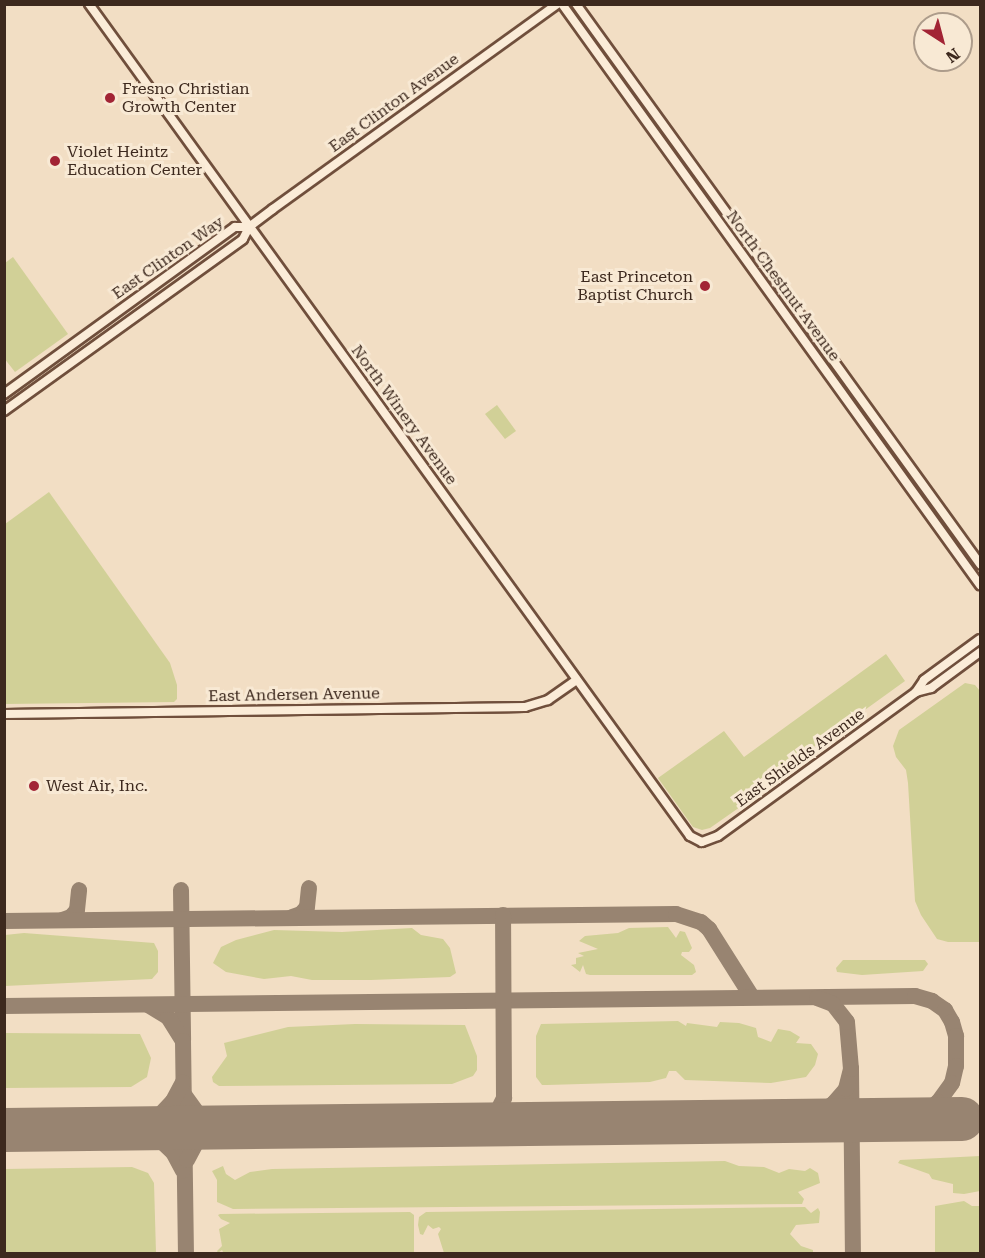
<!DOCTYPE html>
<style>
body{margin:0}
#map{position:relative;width:985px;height:1258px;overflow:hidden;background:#f2dec4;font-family:"Roboto Serif",serif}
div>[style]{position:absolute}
.green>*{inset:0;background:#d1d097}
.taxiway>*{height:16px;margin:-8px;padding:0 8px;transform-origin:8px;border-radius:8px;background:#988471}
.runway>*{height:44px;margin:-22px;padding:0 22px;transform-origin:22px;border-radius:22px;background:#988471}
.roads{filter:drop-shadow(2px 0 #704f3c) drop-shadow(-2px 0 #704f3c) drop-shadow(0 2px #704f3c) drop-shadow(0 -2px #704f3c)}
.secondary>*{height:8px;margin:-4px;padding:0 4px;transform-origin:4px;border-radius:4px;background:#fbecd8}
.dots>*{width:16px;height:16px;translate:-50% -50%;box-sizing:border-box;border:3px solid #f8e9d4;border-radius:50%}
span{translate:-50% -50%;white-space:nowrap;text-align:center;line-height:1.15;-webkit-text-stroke:6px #f8e9d4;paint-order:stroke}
.poi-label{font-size:16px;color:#3d291e}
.left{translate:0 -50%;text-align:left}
.right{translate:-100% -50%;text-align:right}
.street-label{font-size:16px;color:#3d291e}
.frame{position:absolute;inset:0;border:6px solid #3d291e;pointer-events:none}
.north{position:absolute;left:913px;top:12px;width:60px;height:60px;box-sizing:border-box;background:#f8e9d4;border:2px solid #ad9c8b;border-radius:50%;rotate:144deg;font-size:16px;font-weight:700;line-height:24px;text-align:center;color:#3d291e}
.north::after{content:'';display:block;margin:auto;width:21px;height:27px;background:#a22435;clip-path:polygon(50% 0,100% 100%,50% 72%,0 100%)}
</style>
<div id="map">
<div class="green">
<i style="clip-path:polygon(13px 257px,68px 334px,15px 372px,4px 358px,5px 263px)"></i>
<i style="clip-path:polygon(497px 405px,516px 431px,505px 439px,485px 414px)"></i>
<i style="clip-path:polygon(49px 492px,170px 663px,177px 685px,177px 699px,174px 702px,5px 704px,5px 524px)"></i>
<i style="clip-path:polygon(886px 654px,905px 681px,747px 795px,750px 800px,710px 828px,702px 830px,693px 827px,658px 778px,724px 731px,744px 757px)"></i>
<i style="clip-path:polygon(965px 683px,975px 685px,980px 691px,980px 942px,948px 942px,937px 939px,921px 915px,915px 901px,908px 783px,906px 770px,896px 757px,893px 746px,899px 730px)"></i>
<i style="clip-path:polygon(668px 927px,676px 938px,680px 931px,685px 932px,692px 948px,689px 952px,682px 952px,681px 955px,694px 965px,696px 972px,692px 975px,590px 975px,586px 974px,583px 965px,580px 972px,571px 965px,576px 964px,576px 958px,584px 956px,578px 953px,598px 949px,579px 941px,585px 936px,618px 933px,629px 928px)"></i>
<i style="clip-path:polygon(412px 928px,421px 935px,443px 939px,450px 948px,456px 973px,450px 977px,371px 980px,312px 980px,291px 976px,264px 979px,226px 972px,213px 963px,221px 947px,236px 940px,274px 930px,342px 932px)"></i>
<i style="clip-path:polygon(24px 933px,154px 943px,158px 951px,158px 972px,152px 979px,5px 986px,5px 935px)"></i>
<i style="clip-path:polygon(843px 960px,925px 960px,928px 964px,923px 971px,862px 975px,837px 972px,836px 968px)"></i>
<i style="clip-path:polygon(678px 1021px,686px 1026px,687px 1023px,717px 1027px,720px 1022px,739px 1023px,756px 1028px,758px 1037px,771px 1042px,778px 1029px,790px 1031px,800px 1037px,796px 1043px,811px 1044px,818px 1054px,815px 1065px,806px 1077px,771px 1083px,685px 1080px,676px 1071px,669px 1071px,666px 1078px,650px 1082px,547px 1085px,542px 1085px,536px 1077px,536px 1036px,541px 1024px)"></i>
<i style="clip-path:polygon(355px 1024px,465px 1025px,477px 1056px,477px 1070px,473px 1076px,452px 1084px,219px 1086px,213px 1082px,212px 1077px,227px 1056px,224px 1043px,288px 1027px)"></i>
<i style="clip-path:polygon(5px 1033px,140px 1034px,151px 1058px,147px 1077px,131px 1087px,5px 1088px)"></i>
<i style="clip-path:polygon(980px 1156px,980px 1191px,964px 1194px,953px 1193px,953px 1184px,932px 1179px,929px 1174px,898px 1163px,900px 1160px)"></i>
<i style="clip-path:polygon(725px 1161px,739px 1166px,764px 1167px,779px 1173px,789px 1169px,805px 1171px,810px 1168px,818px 1173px,820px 1183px,798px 1192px,804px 1199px,802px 1204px,233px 1209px,217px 1202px,217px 1180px,212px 1171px,223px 1166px,226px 1174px,235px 1180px,250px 1172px,272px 1169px)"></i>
<i style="clip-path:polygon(132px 1167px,148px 1173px,154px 1183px,156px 1253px,5px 1253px,5px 1169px)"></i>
<i style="clip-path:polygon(964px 1201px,972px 1206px,980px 1206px,980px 1253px,935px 1253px,935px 1206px)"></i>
<i style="clip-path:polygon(805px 1207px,811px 1213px,818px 1208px,820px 1212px,819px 1223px,796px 1225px,790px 1234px,801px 1246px,813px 1250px,813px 1253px,444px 1253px,438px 1234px,441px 1229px,439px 1227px,433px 1229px,428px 1225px,423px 1235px,420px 1234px,418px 1225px,419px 1217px,426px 1212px)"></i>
<i style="clip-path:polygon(410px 1212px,414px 1215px,414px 1253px,224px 1254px,222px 1250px,218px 1253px,217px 1251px,222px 1246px,219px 1229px,230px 1223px,221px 1219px,218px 1215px,220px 1214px)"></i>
</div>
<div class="taxiway">
<i style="left:181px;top:890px;width:150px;rotate:89.2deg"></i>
<i style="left:292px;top:917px;width:9px;rotate:-18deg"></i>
<i style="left:301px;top:914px;width:9px;rotate:-49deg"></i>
<i style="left:307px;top:907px;width:19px;rotate:-84deg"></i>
<i style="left:62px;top:920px;width:9px;rotate:-18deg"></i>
<i style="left:71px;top:917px;width:9px;rotate:-49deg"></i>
<i style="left:77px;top:910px;width:20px;rotate:-84deg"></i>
<i style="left:4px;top:921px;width:672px;rotate:-0.6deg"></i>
<i style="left:676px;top:914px;width:26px;rotate:18deg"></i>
<i style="left:701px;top:922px;width:11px;rotate:41deg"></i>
<i style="left:709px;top:929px;width:80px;rotate:57.7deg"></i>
<i style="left:148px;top:1005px;width:23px;rotate:31deg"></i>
<i style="left:168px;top:1017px;width:28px;rotate:58deg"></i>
<i style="left:183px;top:1041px;width:213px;rotate:89.2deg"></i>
<i style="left:4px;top:1006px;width:911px;rotate:-0.63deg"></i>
<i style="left:915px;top:996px;width:18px;rotate:16deg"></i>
<i style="left:932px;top:1001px;width:16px;rotate:35deg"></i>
<i style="left:945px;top:1010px;width:14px;rotate:60deg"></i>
<i style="left:952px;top:1022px;width:15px;rotate:74deg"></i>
<i style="left:956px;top:1036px;width:30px;rotate:90deg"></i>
<i style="left:956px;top:1066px;width:17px;rotate:103deg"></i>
<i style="left:952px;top:1083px;width:24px;rotate:126deg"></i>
<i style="left:938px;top:1102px;width:28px;rotate:141deg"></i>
<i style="left:851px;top:1069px;width:185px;rotate:89.4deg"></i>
<i style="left:185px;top:1096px;width:27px;rotate:54deg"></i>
<i style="left:201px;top:1118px;width:22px;rotate:24deg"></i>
<i style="left:794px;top:1121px;width:24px;rotate:-15deg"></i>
<i style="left:817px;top:1115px;width:21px;rotate:-35deg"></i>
<i style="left:834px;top:1103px;width:18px;rotate:-49deg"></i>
<i style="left:846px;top:1089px;width:21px;rotate:-76deg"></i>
<i style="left:851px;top:1069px;width:47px;rotate:-94.9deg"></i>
<i style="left:847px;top:1022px;width:23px;rotate:-128deg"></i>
<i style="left:833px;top:1004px;width:17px;rotate:-159deg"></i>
<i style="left:476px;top:1125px;width:23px;rotate:-29deg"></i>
<i style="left:496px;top:1114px;width:18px;rotate:-63deg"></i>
<i style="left:504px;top:1098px;width:183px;rotate:-90.3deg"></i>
<i style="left:131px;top:1128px;width:13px;rotate:9deg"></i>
<i style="left:144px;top:1130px;width:19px;rotate:32deg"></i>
<i style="left:160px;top:1140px;width:18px;rotate:43deg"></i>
<i style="left:173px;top:1152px;width:21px;rotate:62deg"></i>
<i style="left:131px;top:1128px;width:30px;rotate:-23deg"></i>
<i style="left:159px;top:1116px;width:21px;rotate:-47deg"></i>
<i style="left:173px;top:1101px;width:21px;rotate:-62deg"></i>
<i style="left:187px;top:1160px;width:24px;rotate:-62deg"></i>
<i style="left:198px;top:1139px;width:26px;rotate:-28deg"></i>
</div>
<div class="runway">
<i style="left:4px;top:1130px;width:958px;rotate:-0.66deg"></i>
</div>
<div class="roads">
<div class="secondary">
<i style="left:89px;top:4px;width:1026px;rotate:54.16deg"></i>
<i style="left:690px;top:836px;width:13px;rotate:27deg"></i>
<i style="left:702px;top:842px;width:17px;rotate:-21deg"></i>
<i style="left:718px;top:836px;width:245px;rotate:-36deg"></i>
<i style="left:916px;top:692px;width:16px;rotate:-15deg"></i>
<i style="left:931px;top:688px;width:61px;rotate:-36.3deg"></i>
<i style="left:562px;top:4px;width:716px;rotate:54.27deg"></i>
<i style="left:576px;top:4px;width:691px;rotate:54.19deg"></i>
<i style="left:4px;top:394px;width:285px;rotate:-35.9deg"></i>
<i style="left:235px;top:227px;width:14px"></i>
<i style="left:4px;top:411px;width:294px;rotate:-35.7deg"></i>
<i style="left:243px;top:239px;width:13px;rotate:-63deg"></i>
<i style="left:249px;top:227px;width:30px;rotate:-37deg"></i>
<i style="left:273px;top:209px;width:350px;rotate:-35.8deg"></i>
<i style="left:916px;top:692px;width:14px;rotate:-56deg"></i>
<i style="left:924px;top:680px;width:69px;rotate:-36.2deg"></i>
<i style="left:4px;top:714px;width:521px;rotate:-0.77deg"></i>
<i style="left:525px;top:707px;width:24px;rotate:-17deg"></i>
<i style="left:548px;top:700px;width:35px;rotate:-35deg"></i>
</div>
</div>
<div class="dots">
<i style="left:110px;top:98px;background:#a22435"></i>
<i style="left:55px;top:161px;background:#a22435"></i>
<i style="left:705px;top:286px;background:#a22435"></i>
<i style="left:34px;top:786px;background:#a22435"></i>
</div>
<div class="poi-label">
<span class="left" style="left:122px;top:98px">Fresno Christian<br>Growth Center</span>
<span class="left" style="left:67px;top:161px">Violet Heintz<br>Education Center</span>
<span class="right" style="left:693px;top:286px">East Princeton<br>Baptist Church</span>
<span class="left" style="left:46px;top:786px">West Air, Inc.</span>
</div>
<div class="street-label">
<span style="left:394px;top:103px;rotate:-36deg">East Clinton Avenue</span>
<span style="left:168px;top:258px;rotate:-35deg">East Clinton Way</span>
<span style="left:783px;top:286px;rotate:54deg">North Chestnut Avenue</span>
<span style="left:404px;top:415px;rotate:54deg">North Winery Avenue</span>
<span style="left:294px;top:695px;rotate:-1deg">East Andersen Avenue</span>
<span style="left:800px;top:758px;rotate:-36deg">East Shields Avenue</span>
</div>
<div class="frame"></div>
<div class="north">N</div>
</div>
